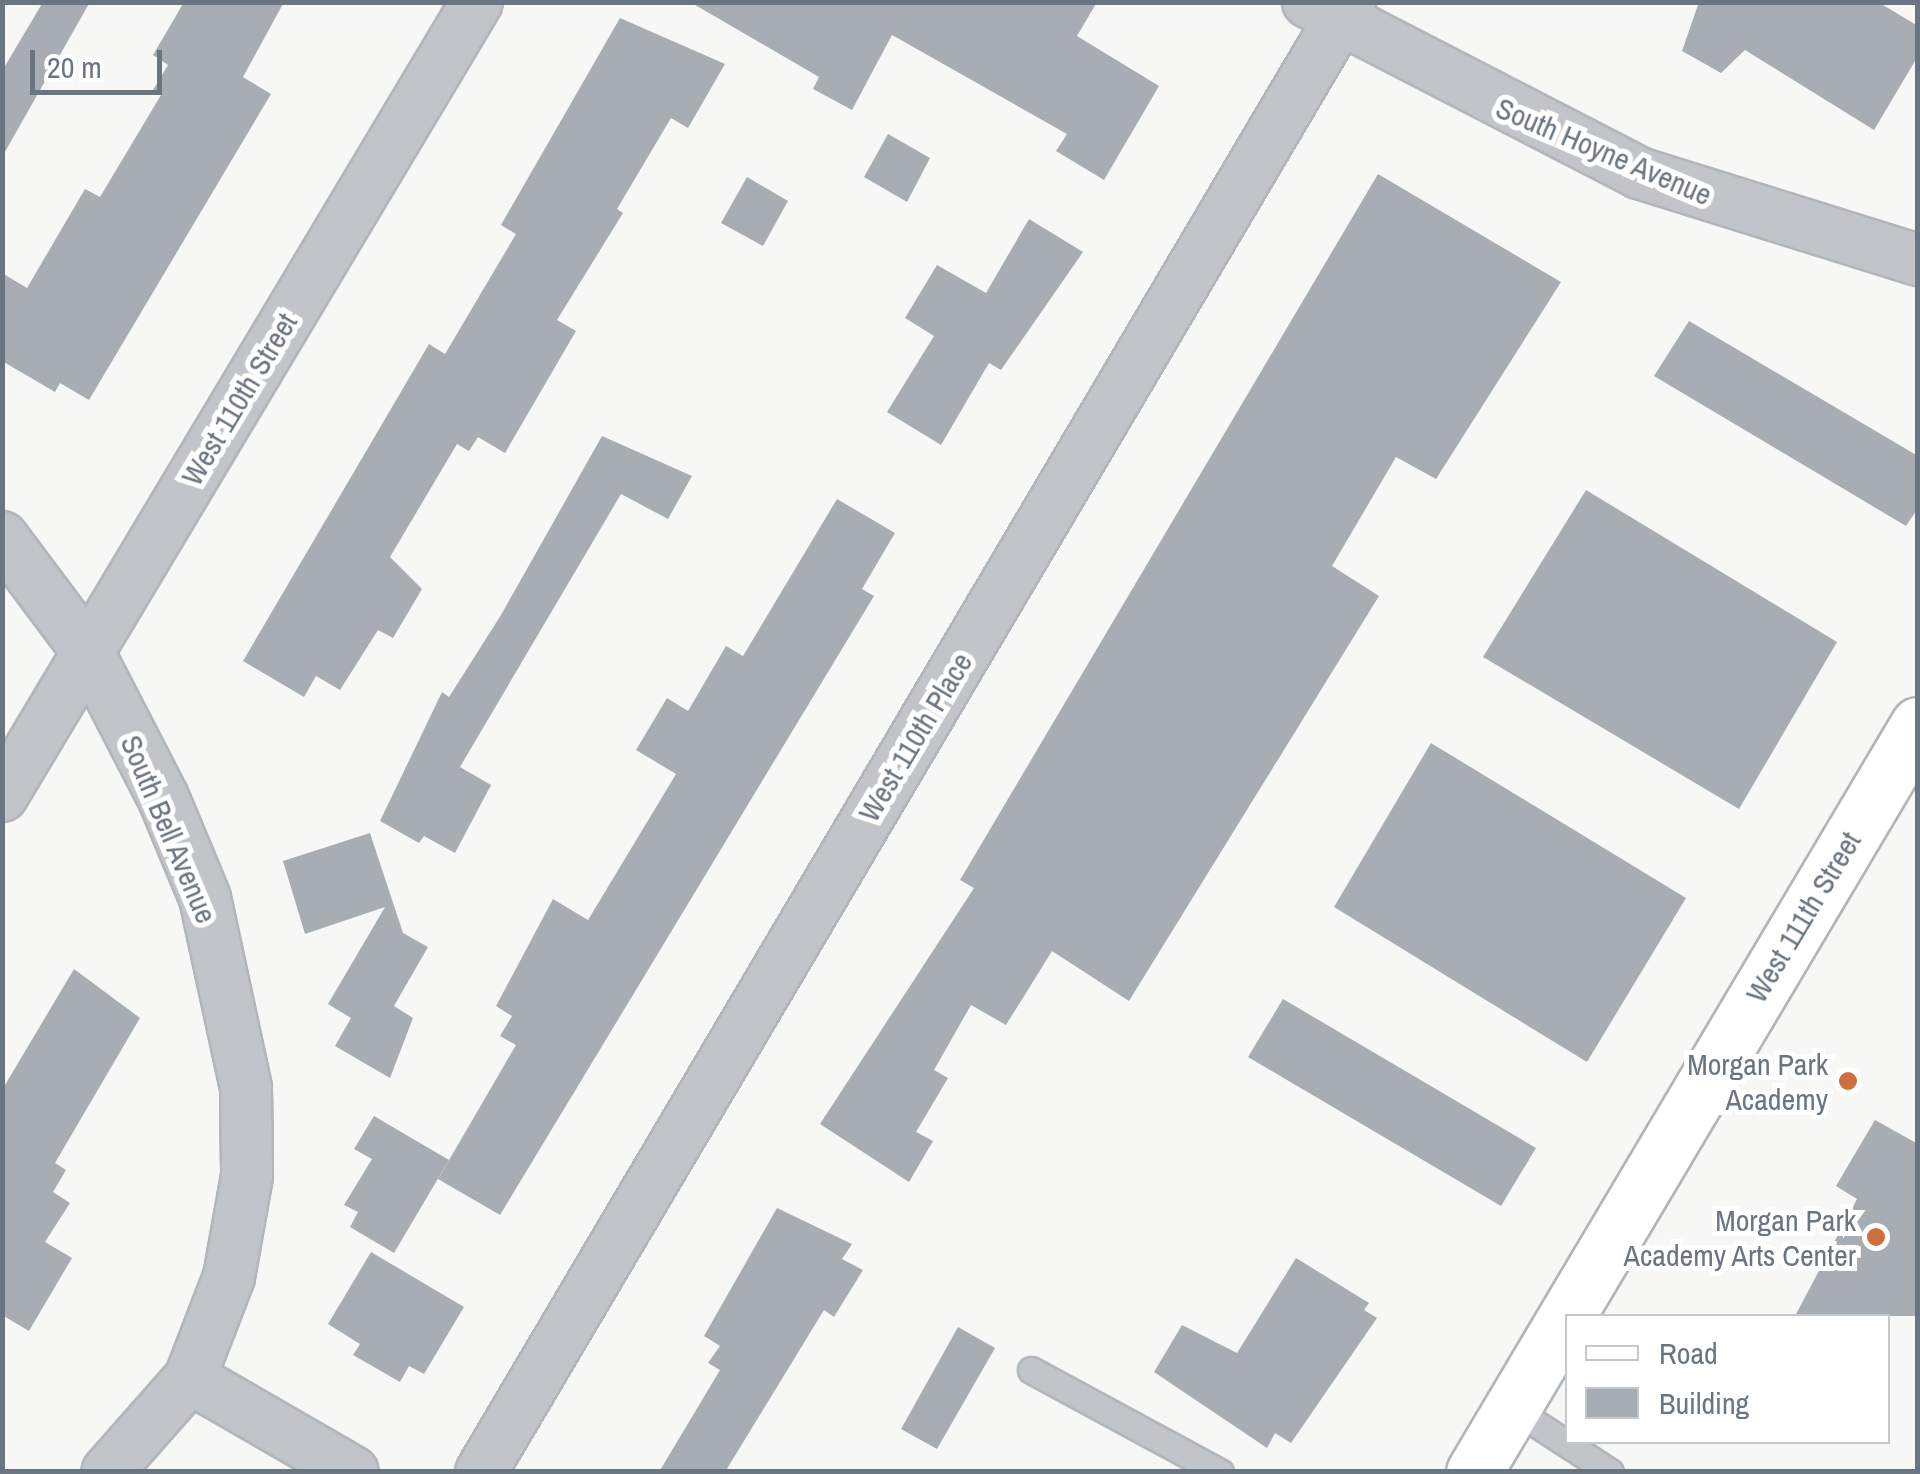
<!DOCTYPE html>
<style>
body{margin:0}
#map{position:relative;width:1920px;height:1474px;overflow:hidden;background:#f7f7f5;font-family:"Archivo Narrow",sans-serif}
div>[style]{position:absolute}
.building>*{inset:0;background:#a7adb3}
.roads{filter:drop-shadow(2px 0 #b2b6ba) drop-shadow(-2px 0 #b2b6ba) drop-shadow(0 2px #b2b6ba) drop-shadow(0 -2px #b2b6ba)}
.service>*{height:25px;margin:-12.5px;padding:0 12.5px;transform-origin:12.5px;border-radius:12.5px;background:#c1c4c8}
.minor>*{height:50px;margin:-25px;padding:0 25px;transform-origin:25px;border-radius:25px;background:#c1c4c8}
.secondary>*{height:55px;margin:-27.5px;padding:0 27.5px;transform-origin:27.5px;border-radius:27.5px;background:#fff}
.dots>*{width:28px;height:28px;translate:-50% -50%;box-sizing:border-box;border:5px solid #fff;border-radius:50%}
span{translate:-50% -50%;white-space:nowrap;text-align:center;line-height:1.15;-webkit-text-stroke:10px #fff;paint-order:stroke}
.street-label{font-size:30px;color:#6a7582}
.poi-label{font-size:30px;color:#6a7582}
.right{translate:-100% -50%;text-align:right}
.frame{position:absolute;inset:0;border:5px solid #6a7582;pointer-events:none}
.legend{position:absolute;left:1565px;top:1314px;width:325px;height:130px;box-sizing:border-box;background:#fff;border:2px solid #c3c8cd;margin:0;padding:12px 18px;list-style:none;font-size:30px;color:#6a7582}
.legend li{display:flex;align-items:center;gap:20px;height:50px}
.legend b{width:50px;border:2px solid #c3c8cd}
.scale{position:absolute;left:30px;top:50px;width:132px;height:45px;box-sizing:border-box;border:5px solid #6a7582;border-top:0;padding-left:12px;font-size:30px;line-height:35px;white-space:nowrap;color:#6a7582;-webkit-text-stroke:8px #fff;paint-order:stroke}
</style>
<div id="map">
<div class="building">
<i style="clip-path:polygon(43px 2px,90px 2px,2px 157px,2px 71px)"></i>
<i style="clip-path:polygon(184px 2px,284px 2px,243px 77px,271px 94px,89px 400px,60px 383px,55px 392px,2px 361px,2px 273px,27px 288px,85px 189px,100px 197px,161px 95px,153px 90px,168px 65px,153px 55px)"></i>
<i style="clip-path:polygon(690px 2px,1097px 2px,1077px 36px,1159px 86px,1104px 180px,1056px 151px,1067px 134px,892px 35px,852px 110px,813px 89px,819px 77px)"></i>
<i style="clip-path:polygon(1699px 2px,1878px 2px,1918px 26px,1918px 56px,1874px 130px,1745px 50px,1721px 73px,1682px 51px)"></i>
<i style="clip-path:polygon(620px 18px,725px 64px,688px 128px,671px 118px,617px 209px,623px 213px,557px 320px,576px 331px,505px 453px,478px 437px,469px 451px,457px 444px,390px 557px,422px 589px,393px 638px,378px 630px,340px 690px,316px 676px,304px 697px,243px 661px,429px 344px,445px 354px,516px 234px,501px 225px)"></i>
<i style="clip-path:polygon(888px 134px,930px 158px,907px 202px,864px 177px)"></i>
<i style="clip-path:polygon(1378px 174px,1561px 282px,1436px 479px,1396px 457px,1332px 566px,1379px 596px,1129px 1001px,1052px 951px,1006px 1025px,971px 1005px,934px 1070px,948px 1078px,916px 1132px,933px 1141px,909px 1182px,820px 1124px,974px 888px,960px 880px)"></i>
<i style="clip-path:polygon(747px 177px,788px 201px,763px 246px,721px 223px)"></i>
<i style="clip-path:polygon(1029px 219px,1083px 252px,1001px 370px,989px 363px,941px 445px,887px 412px,934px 336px,905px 318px,937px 265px,986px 293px)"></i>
<i style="clip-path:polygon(1689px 321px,1918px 456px,1918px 508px,1906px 526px,1654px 376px)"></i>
<i style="clip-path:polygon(602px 436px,692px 476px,668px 519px,621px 494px,460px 767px,491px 785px,455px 853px,424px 836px,419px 843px,380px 821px,442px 692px,449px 697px,501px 615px)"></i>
<i style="clip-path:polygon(1586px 490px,1837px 642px,1739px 809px,1483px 657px)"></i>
<i style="clip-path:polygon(837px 499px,895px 533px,862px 589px,874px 596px,500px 1215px,438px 1179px,516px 1045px,500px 1036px,512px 1016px,496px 1006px,553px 899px,588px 920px,676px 774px,636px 750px,667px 698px,688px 711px,726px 646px,743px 656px)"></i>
<i style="clip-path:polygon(1431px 743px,1686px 898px,1587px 1062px,1334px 907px)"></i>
<i style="clip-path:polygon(370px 833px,403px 933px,428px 947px,394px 1006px,413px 1018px,390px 1078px,335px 1046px,351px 1018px,328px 1004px,385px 907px,305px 934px,283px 861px)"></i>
<i style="clip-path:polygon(74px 969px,140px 1018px,55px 1163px,66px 1170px,53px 1192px,70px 1203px,45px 1242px,72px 1258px,29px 1331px,2px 1315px,2px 1090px)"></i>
<i style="clip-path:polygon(1283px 999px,1536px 1148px,1501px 1206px,1248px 1057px)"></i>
<i style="clip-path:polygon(374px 1116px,449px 1160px,394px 1253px,350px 1227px,358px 1212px,344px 1205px,372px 1159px,354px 1149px)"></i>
<i style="clip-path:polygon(1875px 1120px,1918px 1144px,1918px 1316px,1795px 1316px,1857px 1199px,1836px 1186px)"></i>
<i style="clip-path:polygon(777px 1208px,852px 1244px,842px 1259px,863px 1270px,834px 1317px,824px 1310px,725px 1472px,659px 1472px,720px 1370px,708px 1363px,720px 1346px,704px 1336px)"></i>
<i style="clip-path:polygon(371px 1252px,464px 1307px,424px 1374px,409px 1366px,400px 1382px,353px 1355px,360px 1344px,328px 1324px)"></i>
<i style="clip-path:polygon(1296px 1258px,1369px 1303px,1364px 1310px,1377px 1318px,1291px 1443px,1275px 1433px,1267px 1448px,1154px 1372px,1182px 1325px,1237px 1353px)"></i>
<i style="clip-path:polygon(958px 1327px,995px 1348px,937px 1449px,901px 1429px)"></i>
</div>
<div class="roads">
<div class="service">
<i style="left:1031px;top:1370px;width:215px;rotate:28.4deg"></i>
<i style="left:1512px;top:1408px;width:117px;rotate:33.1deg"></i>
</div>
<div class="minor">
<i style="left:1308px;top:2px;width:373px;rotate:27.3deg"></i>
<i style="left:1639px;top:173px;width:292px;rotate:17.3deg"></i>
<i style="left:2px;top:537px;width:144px;rotate:53.2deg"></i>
<i style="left:88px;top:652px;width:163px;rotate:62.7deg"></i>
<i style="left:163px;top:797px;width:109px;rotate:67.4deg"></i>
<i style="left:205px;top:898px;width:194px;rotate:77.8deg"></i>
<i style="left:246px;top:1088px;width:88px;rotate:89.3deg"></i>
<i style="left:247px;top:1176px;width:103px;rotate:100.1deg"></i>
<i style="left:229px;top:1277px;width:108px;rotate:111.1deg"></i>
<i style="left:190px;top:1378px;width:125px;rotate:131.4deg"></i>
<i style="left:2px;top:796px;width:925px;rotate:-59.11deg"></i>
<i style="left:190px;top:1378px;width:188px;rotate:30deg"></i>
<i style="left:481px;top:1472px;width:1708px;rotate:-59.41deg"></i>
</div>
<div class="secondary">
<i style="left:1474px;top:1472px;width:869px;rotate:-59.27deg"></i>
</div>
</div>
<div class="dots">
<i style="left:1848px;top:1081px;background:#ce703e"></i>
<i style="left:1876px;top:1237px;background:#ce703e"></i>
</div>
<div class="street-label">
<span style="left:1604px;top:151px;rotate:23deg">South Hoyne Avenue</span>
<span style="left:239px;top:399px;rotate:-59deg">West 110th Street</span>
<span style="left:915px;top:737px;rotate:-59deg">West 110th Place</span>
<span style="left:169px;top:829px;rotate:67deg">South Bell Avenue</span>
<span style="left:1803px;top:917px;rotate:-59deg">West 111th Street</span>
</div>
<div class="poi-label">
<span class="right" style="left:1828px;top:1081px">Morgan Park<br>Academy</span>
<span class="right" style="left:1856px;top:1237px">Morgan Park<br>Academy Arts Center</span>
</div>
<div class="frame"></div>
<ul class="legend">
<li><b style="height:12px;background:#fff"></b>Road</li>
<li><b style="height:28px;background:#a7adb3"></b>Building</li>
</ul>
<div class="scale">20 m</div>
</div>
